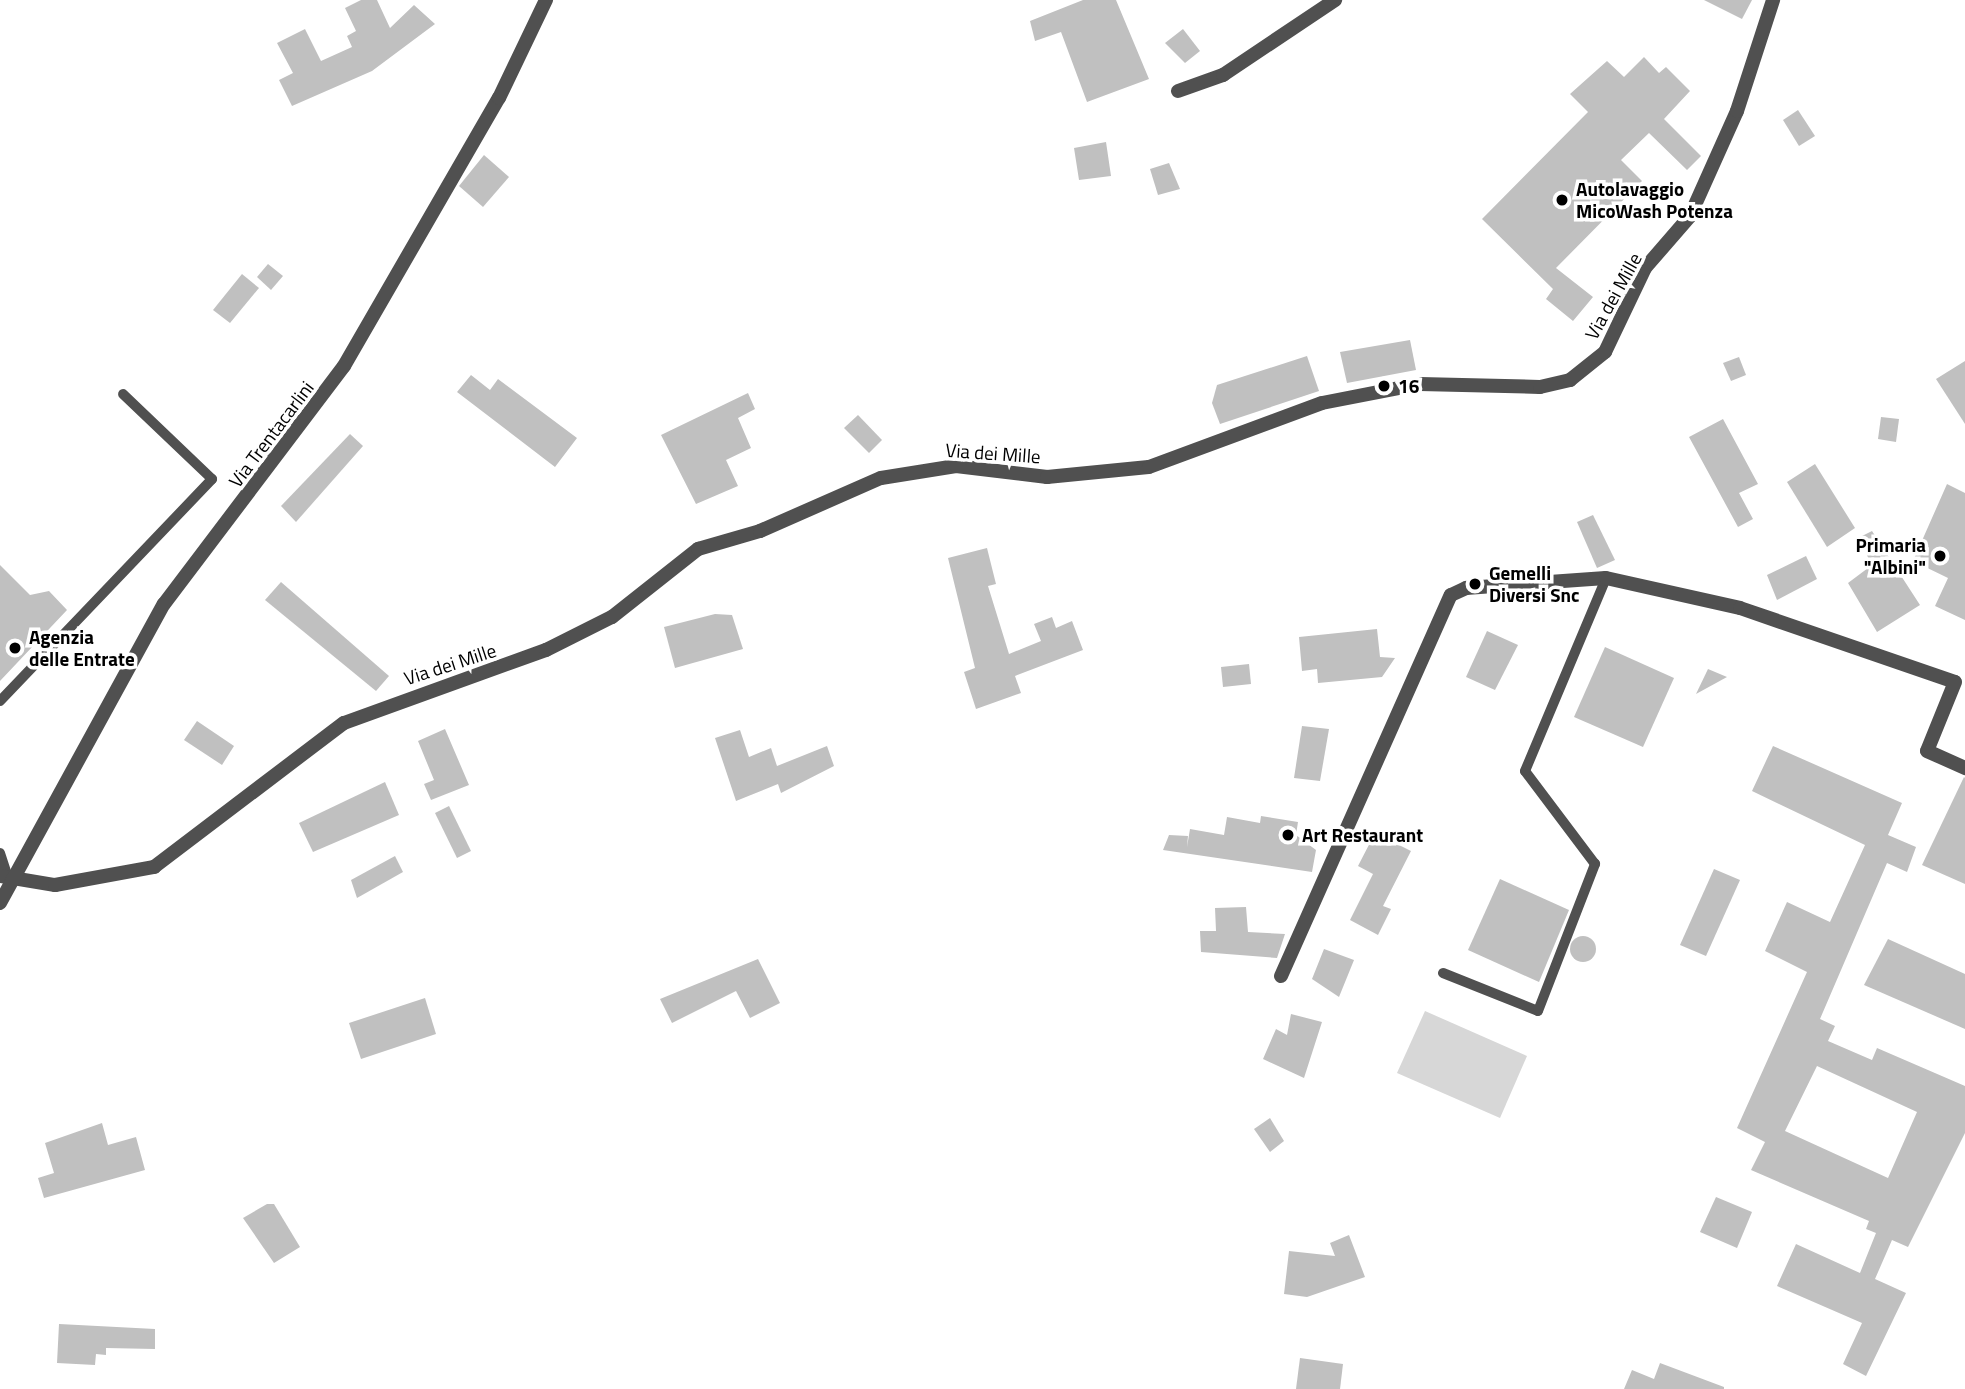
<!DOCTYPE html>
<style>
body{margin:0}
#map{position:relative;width:1965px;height:1389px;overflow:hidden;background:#fff;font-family:"Titillium Web",sans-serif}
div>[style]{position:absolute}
.green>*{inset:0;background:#d7d7d7}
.building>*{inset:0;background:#c0c0c0}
.round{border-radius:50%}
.lane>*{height:10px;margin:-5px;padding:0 5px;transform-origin:5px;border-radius:5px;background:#505050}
.street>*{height:14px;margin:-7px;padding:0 7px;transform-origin:7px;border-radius:7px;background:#505050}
.dots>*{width:19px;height:19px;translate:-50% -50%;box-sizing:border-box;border:4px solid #fff;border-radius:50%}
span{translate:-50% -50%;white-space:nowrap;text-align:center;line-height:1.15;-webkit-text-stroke:7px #fff;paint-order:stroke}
.poi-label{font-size:19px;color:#000;font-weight:700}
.left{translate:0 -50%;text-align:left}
.right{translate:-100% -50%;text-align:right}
.street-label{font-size:19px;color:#000}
</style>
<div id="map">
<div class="green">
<i style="clip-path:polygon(1425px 1011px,1527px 1056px,1500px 1118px,1397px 1073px)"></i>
</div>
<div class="building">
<i style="clip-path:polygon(361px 0,377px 0,390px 28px,414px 5px,435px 24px,372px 71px,292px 106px,279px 80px,293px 73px,277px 43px,305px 29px,321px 61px,352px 47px,347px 36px,356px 31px,345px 8px)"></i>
<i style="clip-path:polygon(1083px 0,1116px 0,1149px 79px,1087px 102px,1061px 32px,1035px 41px,1030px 21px)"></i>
<i style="clip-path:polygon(1704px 0,1752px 0,1742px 19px)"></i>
<i style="clip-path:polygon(1183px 29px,1200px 51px,1185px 63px,1165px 43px)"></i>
<i style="clip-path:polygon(1644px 57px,1659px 73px,1666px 67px,1690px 91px,1664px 119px,1701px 156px,1687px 170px,1649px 133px,1621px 160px,1642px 181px,1556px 268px,1593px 297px,1573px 321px,1546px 299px,1553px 289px,1482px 219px,1588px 112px,1570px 94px,1607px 61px,1624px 77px)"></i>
<i style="clip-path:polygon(1798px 110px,1815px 136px,1799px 146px,1783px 120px)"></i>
<i style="clip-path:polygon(1106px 142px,1111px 176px,1079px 180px,1074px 148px)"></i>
<i style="clip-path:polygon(484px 155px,509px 177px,483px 207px,459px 186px)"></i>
<i style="clip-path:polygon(1169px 163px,1180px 189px,1158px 195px,1150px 169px)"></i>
<i style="clip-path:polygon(268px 264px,283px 276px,271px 290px,257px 277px)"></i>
<i style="clip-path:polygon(242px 274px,259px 288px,230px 323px,213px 310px)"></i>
<i style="clip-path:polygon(1410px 340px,1416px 370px,1347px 383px,1340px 352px)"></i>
<i style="clip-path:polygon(1307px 356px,1319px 391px,1220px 424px,1212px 403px,1217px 385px)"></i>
<i style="clip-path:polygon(1739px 357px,1746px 375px,1731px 381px,1723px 363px)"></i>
<i style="clip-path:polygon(1965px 361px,1965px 424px,1936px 379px)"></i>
<i style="clip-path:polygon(471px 375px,490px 390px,498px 379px,577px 438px,555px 467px,457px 392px)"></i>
<i style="clip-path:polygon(748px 393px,755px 409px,738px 418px,751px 448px,726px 460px,738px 486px,696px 504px,661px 435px)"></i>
<i style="clip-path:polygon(858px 415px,882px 440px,869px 453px,844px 428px)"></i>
<i style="clip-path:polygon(1881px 417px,1899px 419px,1896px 442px,1878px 439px)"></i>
<i style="clip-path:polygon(1723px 419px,1758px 484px,1739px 493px,1753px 519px,1738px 527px,1689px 437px)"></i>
<i style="clip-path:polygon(350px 434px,363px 446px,296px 522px,281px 506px)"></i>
<i style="clip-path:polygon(1815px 464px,1855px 528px,1827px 547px,1787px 482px)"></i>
<i style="clip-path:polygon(1947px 484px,1965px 493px,1965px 620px,1935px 606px,1948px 578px,1913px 561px)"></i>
<i style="clip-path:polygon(1593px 515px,1615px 560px,1597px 568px,1577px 522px)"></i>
<i style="clip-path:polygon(1872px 531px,1920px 605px,1877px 632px,1848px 583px,1872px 565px,1858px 538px)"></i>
<i style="clip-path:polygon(987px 548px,996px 584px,988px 586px,1009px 654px,1041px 641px,1034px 624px,1052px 617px,1056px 628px,1072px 621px,1083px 650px,1015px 676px,1021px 693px,976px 709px,964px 672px,975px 668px,948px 558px)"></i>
<i style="clip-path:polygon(1806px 556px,1817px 579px,1777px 600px,1767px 575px)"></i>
<i style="clip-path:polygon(0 565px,30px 595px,49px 591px,67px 610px,0 681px)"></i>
<i style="clip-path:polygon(281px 582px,389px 676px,376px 691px,265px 600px)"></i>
<i style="clip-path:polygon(715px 614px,732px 615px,743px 649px,675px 668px,664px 627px)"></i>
<i style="clip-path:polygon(1377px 629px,1380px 657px,1395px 658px,1382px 677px,1318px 683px,1317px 669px,1302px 671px,1299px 637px)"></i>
<i style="clip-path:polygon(1487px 631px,1518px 645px,1495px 690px,1466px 677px)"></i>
<i style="clip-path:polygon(1605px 647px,1674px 678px,1643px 747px,1574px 717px)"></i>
<i style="clip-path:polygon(1249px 664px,1251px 684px,1223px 687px,1221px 667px)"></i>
<i style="clip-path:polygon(1708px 669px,1727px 677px,1696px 694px)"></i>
<i style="clip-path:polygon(197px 721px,234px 746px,222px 765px,184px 740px)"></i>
<i style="clip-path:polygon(1302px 726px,1329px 729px,1320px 781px,1294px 778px)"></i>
<i style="clip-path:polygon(445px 729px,469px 785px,431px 800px,424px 784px,434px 780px,418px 741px)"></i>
<i style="clip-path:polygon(740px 730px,749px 757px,771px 748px,777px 766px,827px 746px,834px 766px,781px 793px,778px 784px,736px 801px,715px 738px)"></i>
<i style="clip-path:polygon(evenodd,1773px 746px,1902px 803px,1888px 835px,1916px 847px,1907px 872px,1887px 863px,1820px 1019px,1835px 1026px,1828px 1041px,1872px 1060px,1877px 1048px,1965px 1086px,1965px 1133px,1908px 1247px,1892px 1240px,1875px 1279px,1906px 1293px,1866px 1376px,1843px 1364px,1862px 1323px,1777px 1286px,1796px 1244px,1860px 1273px,1876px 1233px,1866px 1229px,1869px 1221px,1751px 1170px,1765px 1142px,1737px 1128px,1807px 972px,1765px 951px,1787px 902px,1830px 922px,1865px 845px,1752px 791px,1773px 746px,1817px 1066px,1917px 1112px,1888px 1178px,1785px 1131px,1817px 1066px)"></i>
<i style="clip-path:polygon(1964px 777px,1965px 778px,1965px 884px,1922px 865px)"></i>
<i style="clip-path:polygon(385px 782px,399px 815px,313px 852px,299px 823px)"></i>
<i style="clip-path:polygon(449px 806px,471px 851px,457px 858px,435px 813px)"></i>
<i style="clip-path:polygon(1261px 816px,1298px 822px,1296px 835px,1316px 850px,1312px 872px,1163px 850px,1169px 835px,1188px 836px,1187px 847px,1190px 829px,1224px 835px,1227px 817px,1260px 823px)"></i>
<i style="clip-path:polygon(1375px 833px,1411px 851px,1383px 906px,1391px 909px,1378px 935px,1350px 920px,1373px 874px,1358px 866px)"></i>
<i style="clip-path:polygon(395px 856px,403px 872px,357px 898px,351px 880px)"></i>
<i style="clip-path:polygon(1714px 869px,1740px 880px,1706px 956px,1680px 945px)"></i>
<i style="clip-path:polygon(1500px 879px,1569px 910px,1539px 982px,1468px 950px)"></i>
<i style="clip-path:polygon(1246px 907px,1248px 932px,1285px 934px,1277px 958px,1201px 952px,1200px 931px,1216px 931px,1215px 908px)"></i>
<i class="round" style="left:1570px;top:936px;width:26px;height:26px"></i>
<i style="clip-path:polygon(1888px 939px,1965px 974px,1965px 1029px,1864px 985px)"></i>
<i style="clip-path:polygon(1324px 949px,1354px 960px,1339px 997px,1312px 979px)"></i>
<i style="clip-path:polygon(758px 959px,780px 1003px,750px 1018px,736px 991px,672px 1023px,660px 999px)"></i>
<i style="clip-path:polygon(425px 998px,436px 1034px,361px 1059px,349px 1023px)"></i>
<i style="clip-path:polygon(1291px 1014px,1322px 1022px,1304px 1078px,1263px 1059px,1276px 1029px,1287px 1035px)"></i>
<i style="clip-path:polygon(1270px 1118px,1284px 1141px,1270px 1152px,1254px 1129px)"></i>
<i style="clip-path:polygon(102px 1123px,108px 1145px,136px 1137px,145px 1170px,44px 1198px,38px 1178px,54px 1173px,45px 1143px)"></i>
<i style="clip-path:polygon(1716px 1197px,1752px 1212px,1737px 1248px,1700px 1232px)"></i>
<i style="clip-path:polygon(267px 1204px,274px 1204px,300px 1247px,274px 1263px,243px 1218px)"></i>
<i style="clip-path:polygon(1349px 1235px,1365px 1277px,1307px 1297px,1284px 1294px,1289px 1251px,1335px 1256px,1330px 1243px)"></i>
<i style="clip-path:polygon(59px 1324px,155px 1329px,155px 1349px,106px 1348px,106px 1355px,96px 1354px,95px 1365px,57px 1363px)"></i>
<i style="clip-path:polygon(1300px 1358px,1343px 1364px,1340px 1389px,1296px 1389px)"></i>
<i style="clip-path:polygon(1660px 1363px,1724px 1387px,1724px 1389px,1624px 1389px,1632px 1370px,1654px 1379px)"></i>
</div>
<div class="lane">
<i style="left:0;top:701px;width:307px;rotate:-46.3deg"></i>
<i style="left:212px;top:479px;width:123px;rotate:-136.3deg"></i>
<i style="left:0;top:853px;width:28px;rotate:72deg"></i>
<i style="left:1443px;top:973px;width:102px;rotate:21.8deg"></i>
<i style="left:1538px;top:1011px;width:158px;rotate:-68.8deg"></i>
<i style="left:1595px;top:864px;width:116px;rotate:-127deg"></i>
<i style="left:1525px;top:771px;width:209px;rotate:-67.2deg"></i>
</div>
<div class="street">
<i style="left:1178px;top:91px;width:48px;rotate:-19.6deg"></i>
<i style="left:1223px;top:75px;width:135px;rotate:-33.8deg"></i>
<i style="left:0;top:876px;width:56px;rotate:9.3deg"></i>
<i style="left:55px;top:885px;width:101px;rotate:-10.3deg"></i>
<i style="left:154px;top:867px;width:238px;rotate:-37.2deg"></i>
<i style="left:344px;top:723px;width:215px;rotate:-19.9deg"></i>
<i style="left:546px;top:650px;width:74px;rotate:-26.6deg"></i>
<i style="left:612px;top:617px;width:110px;rotate:-38.3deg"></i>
<i style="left:698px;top:549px;width:65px;rotate:-16.2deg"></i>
<i style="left:760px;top:531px;width:132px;rotate:-23.7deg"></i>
<i style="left:881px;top:478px;width:76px;rotate:-9.1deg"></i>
<i style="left:956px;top:466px;width:92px;rotate:6.9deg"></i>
<i style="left:1047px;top:477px;width:102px;rotate:-5.6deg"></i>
<i style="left:1149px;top:467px;width:184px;rotate:-20.3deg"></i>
<i style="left:1322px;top:403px;width:100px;rotate:-11deg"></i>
<i style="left:1420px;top:384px;width:120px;rotate:1.4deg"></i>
<i style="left:1540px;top:387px;width:31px;rotate:-13deg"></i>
<i style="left:1570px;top:380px;width:45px;rotate:-38.7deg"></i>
<i style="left:1605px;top:352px;width:93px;rotate:-64.5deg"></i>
<i style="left:1645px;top:268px;width:69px;rotate:-49.1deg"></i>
<i style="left:1690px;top:216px;width:115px;rotate:-65.9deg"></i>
<i style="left:1737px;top:111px;width:117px;rotate:-72deg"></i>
<i style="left:0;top:903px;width:341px;rotate:-61.3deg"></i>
<i style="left:164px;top:604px;width:298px;rotate:-52.9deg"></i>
<i style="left:344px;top:366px;width:310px;rotate:-60deg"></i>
<i style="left:499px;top:98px;width:109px;rotate:-64.4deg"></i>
<i style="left:1281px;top:976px;width:417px;rotate:-66deg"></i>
<i style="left:1451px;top:595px;width:17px;rotate:-25deg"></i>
<i style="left:1466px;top:588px;width:140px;rotate:-4.1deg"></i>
<i style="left:1606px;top:578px;width:137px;rotate:12.6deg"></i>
<i style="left:1740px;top:608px;width:227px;rotate:19deg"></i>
<i style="left:1955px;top:682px;width:74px;rotate:112.1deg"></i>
<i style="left:1927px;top:751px;width:42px;rotate:24.1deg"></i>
</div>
<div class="dots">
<i style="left:1562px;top:200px;background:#000"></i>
<i style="left:1384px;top:386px;background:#000"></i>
<i style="left:1940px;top:556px;background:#000"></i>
<i style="left:1475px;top:584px;background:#000"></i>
<i style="left:15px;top:648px;background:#000"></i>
<i style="left:1288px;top:835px;background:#000"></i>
</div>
<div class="poi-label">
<span class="left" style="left:1576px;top:200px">Autolavaggio<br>MicoWash Potenza</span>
<span class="left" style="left:1398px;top:386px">16</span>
<span class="right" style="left:1926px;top:556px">Primaria<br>"Albini"</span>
<span class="left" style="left:1489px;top:584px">Gemelli<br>Diversi Snc</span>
<span class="left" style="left:29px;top:648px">Agenzia<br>delle Entrate</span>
<span class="left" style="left:1302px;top:835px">Art Restaurant</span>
</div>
<div class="street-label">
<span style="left:1613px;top:296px;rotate:-61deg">Via dei Mille</span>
<span style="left:271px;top:434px;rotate:-53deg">Via Trentacarlini</span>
<span style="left:993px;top:453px;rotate:4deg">Via dei Mille</span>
<span style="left:450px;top:664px;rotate:-18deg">Via dei Mille</span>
</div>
</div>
